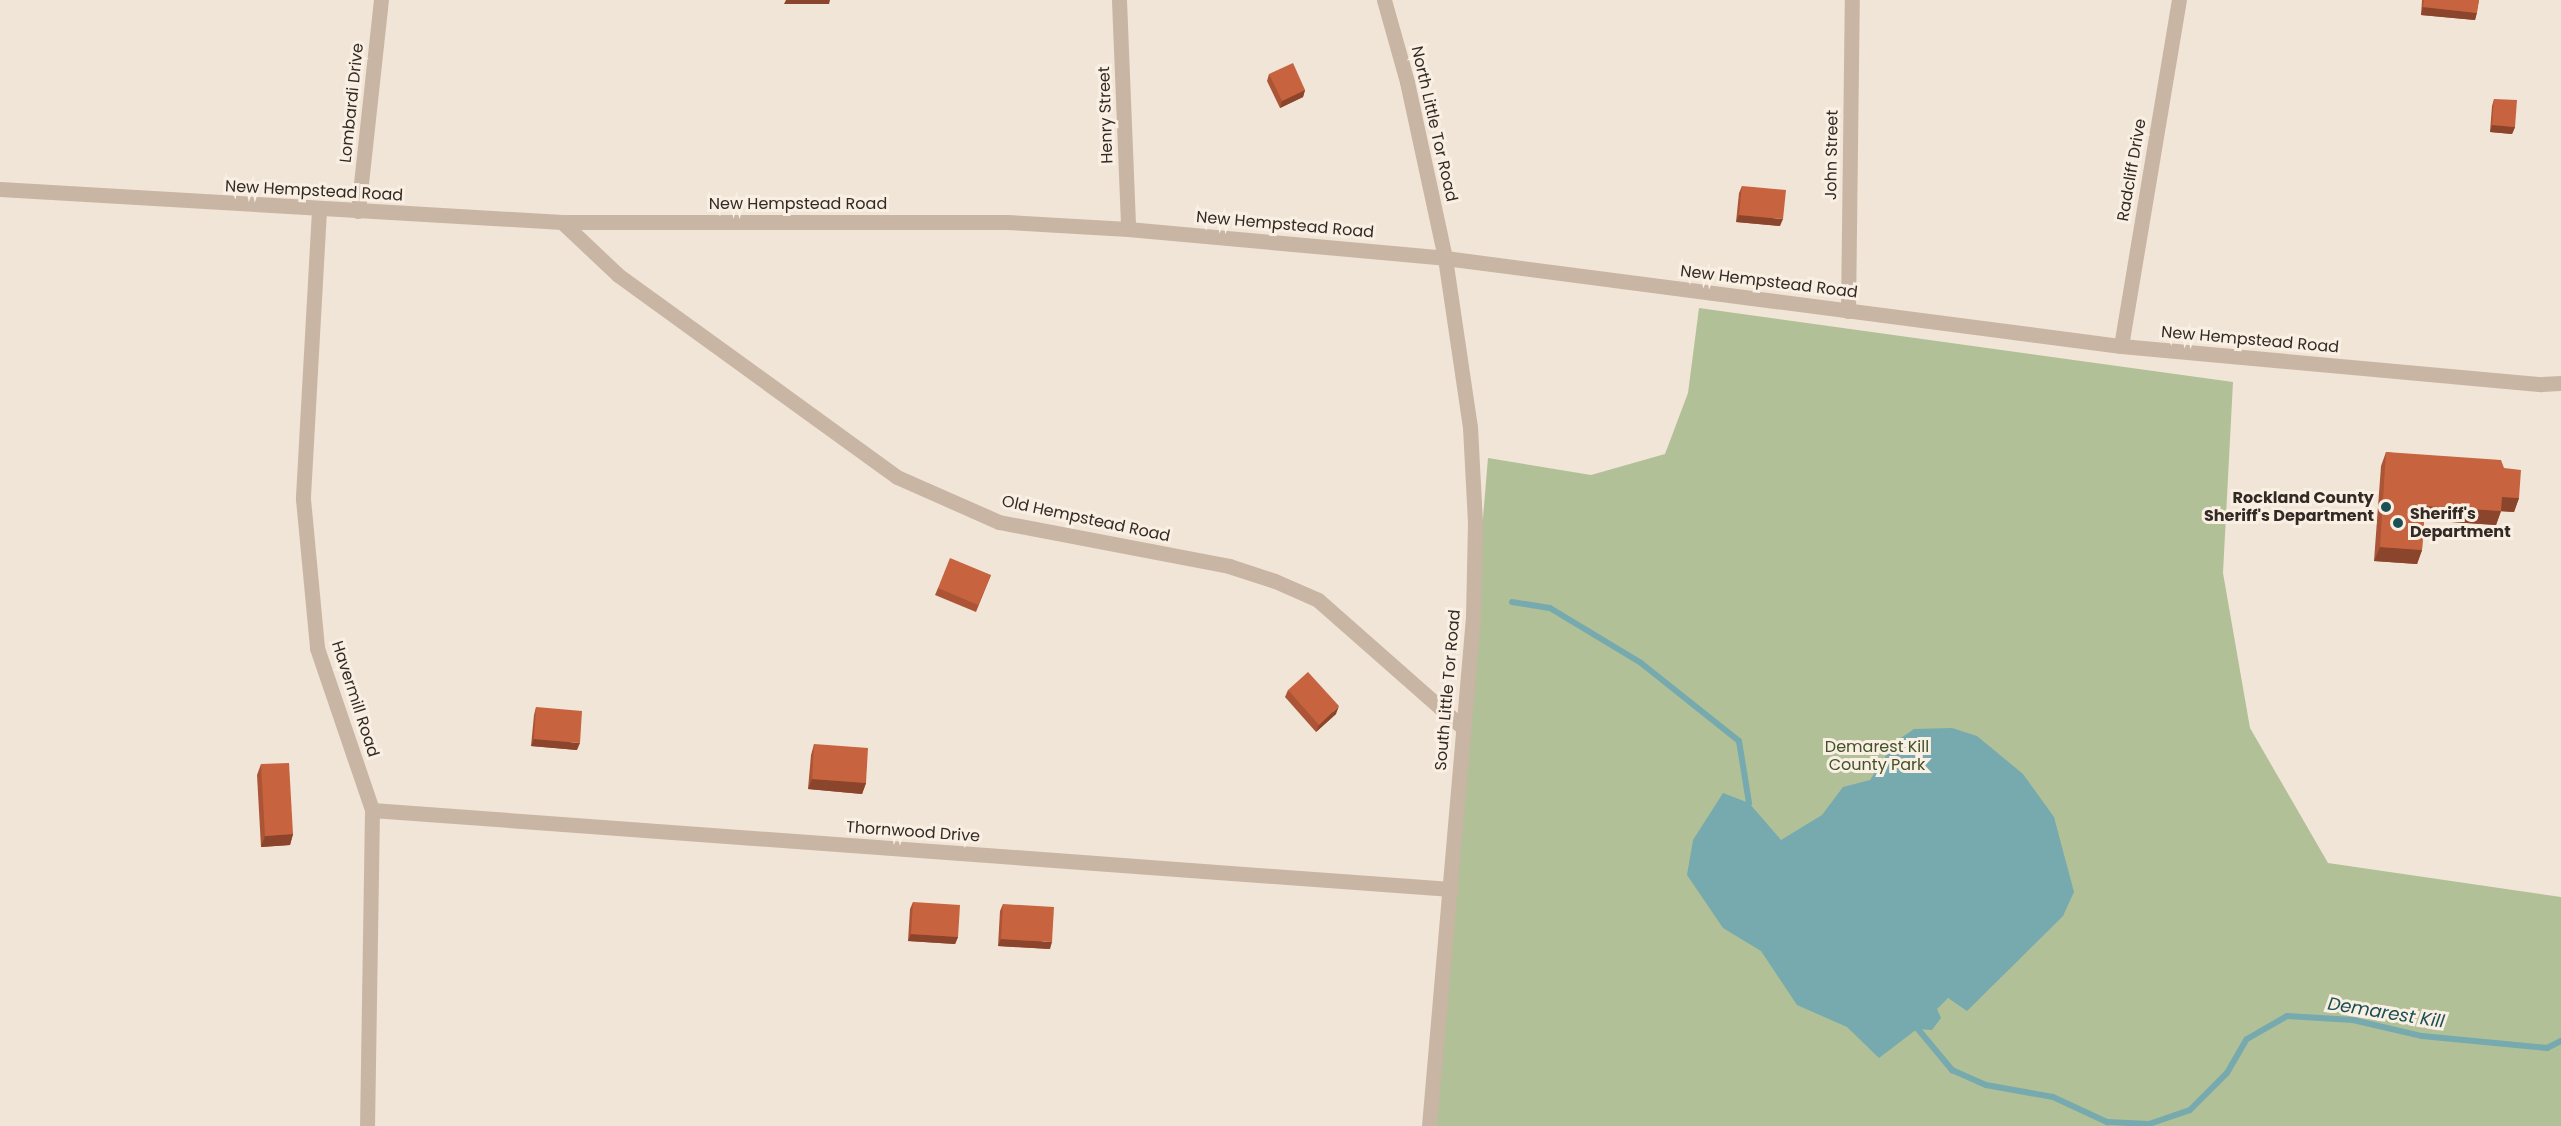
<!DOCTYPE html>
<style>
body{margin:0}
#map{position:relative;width:2561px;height:1126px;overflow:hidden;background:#f1e5d7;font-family:Poppins,sans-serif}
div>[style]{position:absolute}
.green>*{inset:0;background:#b1c097}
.water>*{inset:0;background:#76aaae}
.stream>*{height:6px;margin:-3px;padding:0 3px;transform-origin:3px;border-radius:3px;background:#76aaae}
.minor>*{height:15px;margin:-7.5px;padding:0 7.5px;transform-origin:7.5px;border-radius:7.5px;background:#c9b5a3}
.tertiary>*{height:15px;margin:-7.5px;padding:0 7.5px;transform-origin:7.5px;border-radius:7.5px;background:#c9b5a3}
.wall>*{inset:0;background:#ab5536}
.shaded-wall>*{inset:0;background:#8b452c}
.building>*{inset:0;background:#c7633f}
.dots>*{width:16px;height:16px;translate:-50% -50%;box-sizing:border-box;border:3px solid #f9efe3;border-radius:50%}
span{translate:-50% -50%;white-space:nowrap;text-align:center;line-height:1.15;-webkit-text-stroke:6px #f9efe3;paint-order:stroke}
.street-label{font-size:16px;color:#342a25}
.poi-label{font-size:16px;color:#342a25;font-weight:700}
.right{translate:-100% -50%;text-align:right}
.left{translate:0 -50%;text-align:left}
.park-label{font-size:16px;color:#425229}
.water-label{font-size:18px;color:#1b5055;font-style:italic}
</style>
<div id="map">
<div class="green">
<i style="clip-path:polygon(1699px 308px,2233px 382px,2223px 573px,2250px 728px,2328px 863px,2561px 897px,2561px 1126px,1432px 1126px,1488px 458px,1591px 475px,1665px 454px,1688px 393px)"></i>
</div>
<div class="water">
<i style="clip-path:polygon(1952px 728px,1977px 736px,2023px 774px,2054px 817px,2074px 892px,2063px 916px,1967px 1011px,1948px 998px,1937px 1009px,1941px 1018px,1932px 1030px,1917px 1029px,1879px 1058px,1847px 1027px,1797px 1005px,1761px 951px,1723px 928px,1687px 875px,1693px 840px,1723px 793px,1749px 803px,1781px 840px,1822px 815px,1843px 787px,1870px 780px,1895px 742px,1914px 729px)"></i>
</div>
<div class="stream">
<i style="left:1512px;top:602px;width:38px;rotate:9deg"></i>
<i style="left:1550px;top:608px;width:106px;rotate:31.1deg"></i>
<i style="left:1641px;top:663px;width:125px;rotate:38.5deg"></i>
<i style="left:1739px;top:741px;width:63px;rotate:80.8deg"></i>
<i style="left:1917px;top:1028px;width:55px;rotate:50.2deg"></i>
<i style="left:1952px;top:1070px;width:37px;rotate:24deg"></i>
<i style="left:1986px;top:1085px;width:68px;rotate:10.2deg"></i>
<i style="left:2053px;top:1097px;width:60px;rotate:24.8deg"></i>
<i style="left:2107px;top:1122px;width:42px;rotate:2.7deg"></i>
<i style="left:2149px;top:1124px;width:43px;rotate:-18.9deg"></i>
<i style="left:2190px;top:1110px;width:52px;rotate:-45deg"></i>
<i style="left:2227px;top:1073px;width:39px;rotate:-60deg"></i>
<i style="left:2247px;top:1039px;width:46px;rotate:-29.9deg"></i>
<i style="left:2287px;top:1016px;width:66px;rotate:3.5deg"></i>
<i style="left:2353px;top:1020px;width:71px;rotate:13.1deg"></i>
<i style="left:2422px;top:1036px;width:126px;rotate:5.5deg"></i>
<i style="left:2547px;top:1048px;width:16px;rotate:-27deg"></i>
</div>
<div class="minor">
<i style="left:1119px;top:0;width:229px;rotate:87.7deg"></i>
<i style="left:319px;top:210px;width:289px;rotate:93.2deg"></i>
<i style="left:303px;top:499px;width:150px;rotate:84.6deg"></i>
<i style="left:317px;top:648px;width:171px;rotate:71.2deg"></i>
<i style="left:372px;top:810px;width:316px;rotate:90.9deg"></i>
<i style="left:358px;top:211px;width:212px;rotate:-83.8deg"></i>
<i style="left:562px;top:222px;width:77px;rotate:43.4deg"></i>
<i style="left:618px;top:275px;width:344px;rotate:35.9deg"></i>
<i style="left:897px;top:477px;width:111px;rotate:23.8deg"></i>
<i style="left:999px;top:522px;width:234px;rotate:10.8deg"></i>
<i style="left:1229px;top:566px;width:48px;rotate:18.1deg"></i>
<i style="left:1275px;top:581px;width:47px;rotate:23.8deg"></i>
<i style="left:1318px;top:600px;width:192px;rotate:41.4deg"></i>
<i style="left:1848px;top:311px;width:311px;rotate:-89.3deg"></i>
<i style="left:2121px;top:346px;width:351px;rotate:-80.5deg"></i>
<i style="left:372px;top:810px;width:1082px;rotate:4.19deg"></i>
</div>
<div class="tertiary">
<i style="left:1384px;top:0;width:85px;rotate:74.3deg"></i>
<i style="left:1407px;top:82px;width:180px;rotate:77.8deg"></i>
<i style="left:1445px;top:258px;width:171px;rotate:81.6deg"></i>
<i style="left:1470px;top:427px;width:95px;rotate:87deg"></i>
<i style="left:1475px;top:522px;width:95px;rotate:91.2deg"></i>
<i style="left:1473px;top:617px;width:511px;rotate:94.94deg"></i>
<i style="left:0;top:189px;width:563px;rotate:3.36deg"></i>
<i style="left:562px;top:222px;width:445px"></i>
<i style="left:1007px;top:222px;width:121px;rotate:3.3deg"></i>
<i style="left:1128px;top:229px;width:318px;rotate:5.2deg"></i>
<i style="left:1445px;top:258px;width:682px;rotate:7.42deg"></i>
<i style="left:2121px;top:346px;width:422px;rotate:5.2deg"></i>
<i style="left:2541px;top:384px;width:20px;rotate:-3deg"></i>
</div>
<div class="wall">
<i style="clip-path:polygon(2422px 0,2479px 0,2475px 20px,2421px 15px)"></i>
<i style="clip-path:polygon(1269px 74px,1305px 90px,1303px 97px,1280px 108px,1267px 81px)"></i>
<i style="clip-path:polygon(2494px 99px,2515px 127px,2512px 134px,2490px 132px,2492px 106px)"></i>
<i style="clip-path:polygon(1742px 186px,1780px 226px,1736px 222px,1739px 193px)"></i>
<i style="clip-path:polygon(2386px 452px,2504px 468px,2519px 498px,2514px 512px,2501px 511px,2496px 525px,2424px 520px,2422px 550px,2417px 564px,2374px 561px,2381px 466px)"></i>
<i style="clip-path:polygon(991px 575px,976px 612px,935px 595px,938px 588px)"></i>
<i style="clip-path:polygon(1288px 690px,1336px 714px,1316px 732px,1285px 697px)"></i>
<i style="clip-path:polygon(536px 707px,577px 750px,531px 746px,534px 715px)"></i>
<i style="clip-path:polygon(814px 744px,866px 783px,862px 794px,808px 789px,811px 755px)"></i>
<i style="clip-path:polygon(261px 764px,293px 834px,290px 845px,261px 847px,257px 775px)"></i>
<i style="clip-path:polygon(913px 902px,958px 937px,955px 944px,908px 941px,910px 909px)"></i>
<i style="clip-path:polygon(1003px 904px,1050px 949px,998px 946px,1000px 911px)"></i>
</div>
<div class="shaded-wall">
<i style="clip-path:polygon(786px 0,830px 0,829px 4px,784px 4px)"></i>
<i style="clip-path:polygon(2423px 7px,2477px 13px,2475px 20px,2421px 15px)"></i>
<i style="clip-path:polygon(1305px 90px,1303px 97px,1280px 108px,1282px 101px)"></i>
<i style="clip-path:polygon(2492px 125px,2515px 127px,2512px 134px,2490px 132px)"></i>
<i style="clip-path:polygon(1739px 215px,1783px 219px,1780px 226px,1736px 222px)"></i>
<i style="clip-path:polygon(2502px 497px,2519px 498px,2514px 512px,2497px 511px)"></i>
<i style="clip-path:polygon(2425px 506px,2501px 511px,2496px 525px,2420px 520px)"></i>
<i style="clip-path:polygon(2380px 547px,2422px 550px,2417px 564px,2374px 561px)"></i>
<i style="clip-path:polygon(1339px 706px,1336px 714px,1316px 732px,1319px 725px)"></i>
<i style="clip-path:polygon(534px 739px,580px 743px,577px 750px,531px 746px)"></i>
<i style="clip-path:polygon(812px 779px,866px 783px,862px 794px,808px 789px)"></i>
<i style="clip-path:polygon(293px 834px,290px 845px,261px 847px,265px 836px)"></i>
<i style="clip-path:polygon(911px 934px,958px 937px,955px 944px,908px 941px)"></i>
<i style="clip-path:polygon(1001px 939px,1052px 942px,1050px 949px,998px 946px)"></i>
</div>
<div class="building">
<i style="clip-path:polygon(2424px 0,2479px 0,2477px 13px,2423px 7px)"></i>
<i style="clip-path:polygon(1293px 63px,1305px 90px,1282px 101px,1269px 74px)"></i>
<i style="clip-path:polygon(2494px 99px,2517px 100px,2515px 127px,2492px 125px)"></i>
<i style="clip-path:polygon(1742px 186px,1786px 190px,1783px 219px,1739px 215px)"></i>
<i style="clip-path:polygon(2386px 452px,2501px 460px,2504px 468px,2521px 470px,2519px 498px,2502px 497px,2501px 511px,2425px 506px,2422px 550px,2380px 547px)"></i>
<i style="clip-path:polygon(950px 558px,991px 575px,978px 605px,938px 588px)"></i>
<i style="clip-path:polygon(1308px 672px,1339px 706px,1319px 725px,1288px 690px)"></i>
<i style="clip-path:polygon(536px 707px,582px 711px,580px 743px,534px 739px)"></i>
<i style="clip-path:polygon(814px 744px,868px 748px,866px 783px,812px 779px)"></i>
<i style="clip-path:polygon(289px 763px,293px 834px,265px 836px,261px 764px)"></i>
<i style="clip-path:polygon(913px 902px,960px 905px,958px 937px,911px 934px)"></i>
<i style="clip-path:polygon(1003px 904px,1054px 907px,1052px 942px,1001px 939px)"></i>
</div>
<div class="dots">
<i style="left:2386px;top:507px;background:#1b5055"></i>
<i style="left:2398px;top:523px;background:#1b5055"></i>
</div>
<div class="street-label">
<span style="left:352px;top:103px;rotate:-84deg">Lombardi Drive</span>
<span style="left:1106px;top:115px;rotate:-92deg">Henry Street</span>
<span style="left:1434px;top:124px;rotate:77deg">North Little Tor Road</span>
<span style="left:1832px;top:155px;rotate:-89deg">John Street</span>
<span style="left:2132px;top:170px;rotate:-80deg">Radcliff Drive</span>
<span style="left:314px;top:191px;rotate:3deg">New Hempstead Road</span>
<span style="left:798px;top:204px">New Hempstead Road</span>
<span style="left:1285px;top:225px;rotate:5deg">New Hempstead Road</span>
<span style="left:1769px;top:282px;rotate:7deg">New Hempstead Road</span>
<span style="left:2250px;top:340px;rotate:5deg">New Hempstead Road</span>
<span style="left:1086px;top:519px;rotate:12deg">Old Hempstead Road</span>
<span style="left:1448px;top:690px;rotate:-85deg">South Little Tor Road</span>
<span style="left:355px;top:699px;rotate:72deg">Havermill Road</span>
<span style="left:913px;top:832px;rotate:4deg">Thornwood Drive</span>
</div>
<div class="poi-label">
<span class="right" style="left:2374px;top:507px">Rockland County<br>Sheriff's Department</span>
<span class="left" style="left:2410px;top:523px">Sheriff's<br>Department</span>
</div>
<div class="park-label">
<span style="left:1877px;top:756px">Demarest Kill<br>County Park</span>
</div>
<div class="water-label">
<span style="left:2386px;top:1013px;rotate:9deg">Demarest Kill</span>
</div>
</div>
